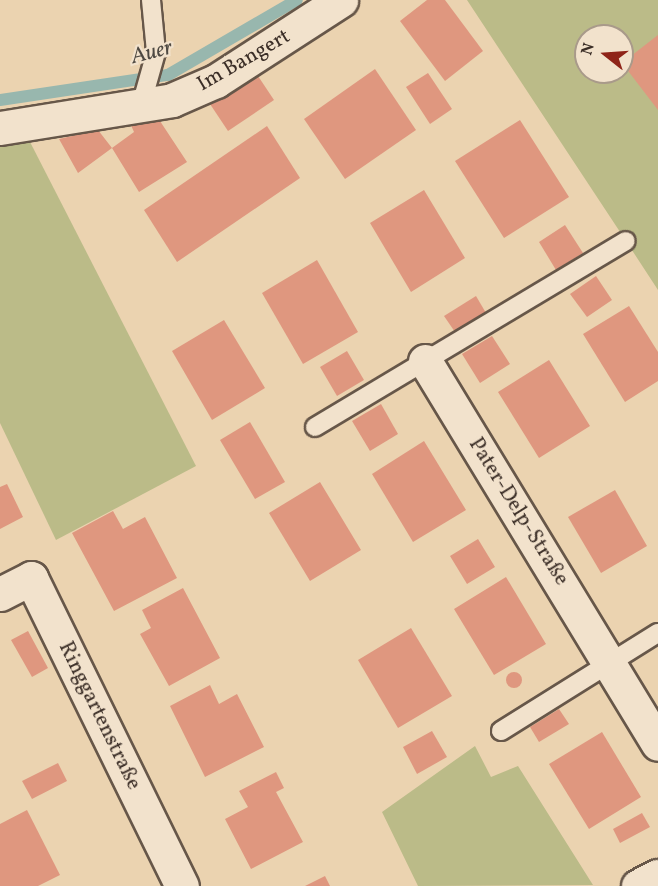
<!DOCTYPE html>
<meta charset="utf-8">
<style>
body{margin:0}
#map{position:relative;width:658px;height:886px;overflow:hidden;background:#ebd3b0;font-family:Vollkorn,serif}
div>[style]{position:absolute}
.green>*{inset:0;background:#bb8}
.stream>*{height:12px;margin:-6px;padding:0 6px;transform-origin:6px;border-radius:6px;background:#98b7ae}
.building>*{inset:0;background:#df977f}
.round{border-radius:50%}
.roads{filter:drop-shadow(2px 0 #675749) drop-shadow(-2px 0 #675749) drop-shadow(0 2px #675749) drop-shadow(0 -2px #675749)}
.lane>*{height:18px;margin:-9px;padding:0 9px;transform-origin:9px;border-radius:9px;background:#f2e2cc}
.street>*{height:33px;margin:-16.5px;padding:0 16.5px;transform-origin:16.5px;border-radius:16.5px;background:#f2e2cc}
span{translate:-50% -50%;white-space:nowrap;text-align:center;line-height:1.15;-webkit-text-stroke:4.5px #f2e2cc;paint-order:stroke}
.street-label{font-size:21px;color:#3b2e27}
.water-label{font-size:22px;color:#4e4942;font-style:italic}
.north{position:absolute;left:574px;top:24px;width:60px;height:60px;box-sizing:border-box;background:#f2e2cc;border:2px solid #a99a8a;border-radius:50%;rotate:287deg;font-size:16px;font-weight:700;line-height:24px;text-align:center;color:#3b2e27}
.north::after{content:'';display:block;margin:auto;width:21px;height:27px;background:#8f2418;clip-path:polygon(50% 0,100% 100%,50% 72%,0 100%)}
</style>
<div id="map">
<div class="green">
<i style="clip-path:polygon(evenodd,467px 0,658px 0,658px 290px,626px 241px,467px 0,586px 36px,622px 36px,622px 72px,586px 72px,586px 36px)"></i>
<i style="clip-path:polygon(29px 140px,196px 466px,56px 540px,0 423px,0 144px)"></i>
<i style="clip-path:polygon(475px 746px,491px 777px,518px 766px,593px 885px,418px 886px,382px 812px)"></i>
</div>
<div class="stream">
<i style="left:0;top:100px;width:170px;rotate:-8.5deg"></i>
<i style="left:168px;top:75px;width:149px;rotate:-30.2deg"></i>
</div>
<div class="building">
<i style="clip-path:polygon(427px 0,445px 0,483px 51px,445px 81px,400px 21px)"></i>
<i style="clip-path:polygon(658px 35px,658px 110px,622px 63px)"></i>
<i style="clip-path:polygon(375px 69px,416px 130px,345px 179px,304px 119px)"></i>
<i style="clip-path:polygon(254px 70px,274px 100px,228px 131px,208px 101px)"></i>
<i style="clip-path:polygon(428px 73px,452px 109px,430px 124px,406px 87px)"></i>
<i style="clip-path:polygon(158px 118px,187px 162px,139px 192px,112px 148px,78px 173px,59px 139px,98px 130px,112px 148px,134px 132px,130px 123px)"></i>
<i style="clip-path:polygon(520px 120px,569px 197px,504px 238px,455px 161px)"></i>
<i style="clip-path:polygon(267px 126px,300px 178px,177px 262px,144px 210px)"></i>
<i style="clip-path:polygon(424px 190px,465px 258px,411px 292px,370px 223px)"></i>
<i style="clip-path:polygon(565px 225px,583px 253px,556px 270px,539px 242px)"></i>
<i style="clip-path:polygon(317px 260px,358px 332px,303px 364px,262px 293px)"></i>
<i style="clip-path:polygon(596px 276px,612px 300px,587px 317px,570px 294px)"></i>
<i style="clip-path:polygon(476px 296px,486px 313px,455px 332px,444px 316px)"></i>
<i style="clip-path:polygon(629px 306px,658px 352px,658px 381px,625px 402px,583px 334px)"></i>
<i style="clip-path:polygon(224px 320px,265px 388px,212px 420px,172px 351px)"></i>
<i style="clip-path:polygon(492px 336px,510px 364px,480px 383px,462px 354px)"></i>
<i style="clip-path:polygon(347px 351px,364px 380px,337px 396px,320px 367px)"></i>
<i style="clip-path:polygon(549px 360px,590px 426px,539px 458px,498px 392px)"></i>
<i style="clip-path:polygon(381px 404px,398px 434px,370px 451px,352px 421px)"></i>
<i style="clip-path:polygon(250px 422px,285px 482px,255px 499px,220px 440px)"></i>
<i style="clip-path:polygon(424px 441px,466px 510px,413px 542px,372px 474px)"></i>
<i style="clip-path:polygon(320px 482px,361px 550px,310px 581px,269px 513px)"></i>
<i style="clip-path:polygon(7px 484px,23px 517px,0 529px,0 487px)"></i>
<i style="clip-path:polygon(615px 490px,647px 546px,601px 573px,568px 517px)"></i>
<i style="clip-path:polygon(113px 511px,123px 529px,145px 517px,177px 578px,114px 611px,72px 533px)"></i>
<i style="clip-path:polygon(478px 539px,495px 567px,467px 584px,450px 556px)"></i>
<i style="clip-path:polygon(506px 577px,546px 644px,494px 675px,454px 609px)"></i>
<i style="clip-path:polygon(183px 588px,220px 658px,169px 686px,140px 634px,151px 628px,142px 610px)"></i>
<i style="clip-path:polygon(411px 628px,452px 696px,398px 728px,358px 660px)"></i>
<i style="clip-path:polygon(28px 631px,48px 668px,32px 677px,11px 640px)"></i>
<i class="round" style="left:506px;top:672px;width:16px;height:16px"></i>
<i style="clip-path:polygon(210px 685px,219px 704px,237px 694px,264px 747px,205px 777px,170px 706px)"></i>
<i style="clip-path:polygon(559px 709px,569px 724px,539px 742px,530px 727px)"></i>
<i style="clip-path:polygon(432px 731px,447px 757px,417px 774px,403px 747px)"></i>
<i style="clip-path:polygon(602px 732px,641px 797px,589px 829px,549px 764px)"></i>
<i style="clip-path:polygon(58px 763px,67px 781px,32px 799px,22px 781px)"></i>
<i style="clip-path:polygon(276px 772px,284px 788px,276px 792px,303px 842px,251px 869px,225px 819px,248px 807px,239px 791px)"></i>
<i style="clip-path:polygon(27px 810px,60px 875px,38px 886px,0 886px,0 824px)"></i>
<i style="clip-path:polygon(642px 813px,650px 827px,620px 843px,613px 829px)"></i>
<i style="clip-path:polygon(325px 876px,330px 886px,305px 886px)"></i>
</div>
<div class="roads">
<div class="lane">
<i style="left:140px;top:109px;width:59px;rotate:-74.3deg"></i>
<i style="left:156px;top:52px;width:52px;rotate:-95.5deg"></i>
<i style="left:315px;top:427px;width:362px;rotate:-30.9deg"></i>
<i style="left:501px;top:731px;width:185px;rotate:-32deg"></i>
</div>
<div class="street">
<i style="left:0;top:128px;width:174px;rotate:-9.2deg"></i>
<i style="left:172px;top:100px;width:48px;rotate:-23.4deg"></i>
<i style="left:216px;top:81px;width:149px;rotate:-32.9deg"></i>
<i style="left:425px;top:361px;width:448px;rotate:58.7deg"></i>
<i style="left:0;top:594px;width:35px;rotate:-27deg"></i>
<i style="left:31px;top:578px;width:343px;rotate:63.9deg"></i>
<i style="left:638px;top:886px;width:22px;rotate:-27deg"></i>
</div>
</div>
<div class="street-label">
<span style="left:244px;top:61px;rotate:-30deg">Im Bangert</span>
<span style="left:518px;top:512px;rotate:58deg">Pater-Delp-Straße</span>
<span style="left:99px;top:716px;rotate:64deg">Ringgartenstraße</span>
</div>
<div class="water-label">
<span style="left:152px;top:53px;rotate:-14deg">Auer</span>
</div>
<div class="north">N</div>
</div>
